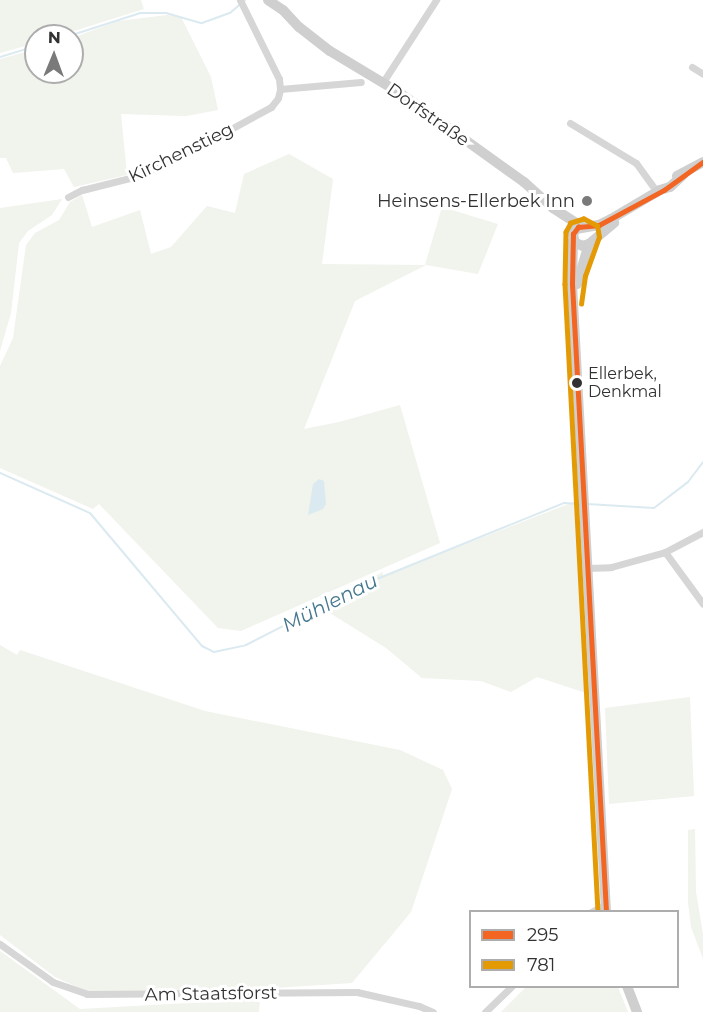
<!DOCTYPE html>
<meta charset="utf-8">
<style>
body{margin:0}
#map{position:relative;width:703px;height:1012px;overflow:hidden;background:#fff;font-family:Montserrat,sans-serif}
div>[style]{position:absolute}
.green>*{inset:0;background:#f1f3ed}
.water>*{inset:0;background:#dbeaf0}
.stream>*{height:2px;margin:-1px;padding:0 1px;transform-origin:1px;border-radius:1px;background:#dbeaf0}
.street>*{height:7px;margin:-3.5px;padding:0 3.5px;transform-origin:3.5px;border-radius:3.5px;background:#d6d6d6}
.secondary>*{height:10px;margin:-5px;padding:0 5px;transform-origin:5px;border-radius:5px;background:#cfcfcf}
.bus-1>*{height:4.5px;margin:-2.25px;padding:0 2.25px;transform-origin:2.25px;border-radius:2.25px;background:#f26522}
.bus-2>*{height:4.5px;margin:-2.25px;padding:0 2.25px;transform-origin:2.25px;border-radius:2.25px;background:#e39a05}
.dots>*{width:16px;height:16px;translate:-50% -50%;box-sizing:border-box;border:3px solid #fff;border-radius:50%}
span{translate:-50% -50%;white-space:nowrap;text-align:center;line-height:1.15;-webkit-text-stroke:6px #fff;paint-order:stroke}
.bus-label{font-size:16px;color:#323232}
.left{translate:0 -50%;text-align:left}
.street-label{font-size:18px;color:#323232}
.poi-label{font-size:18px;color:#323232}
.right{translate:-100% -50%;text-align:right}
.water-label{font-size:20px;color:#45788f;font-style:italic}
.legend{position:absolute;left:469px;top:910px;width:210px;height:78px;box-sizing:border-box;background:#fff;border:2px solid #adadad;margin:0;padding:8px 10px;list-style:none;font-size:18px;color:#323232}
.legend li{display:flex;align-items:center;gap:12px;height:30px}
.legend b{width:30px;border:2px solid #adadad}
.north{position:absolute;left:24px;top:24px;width:60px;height:60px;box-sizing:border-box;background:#fff;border:2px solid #adadad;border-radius:50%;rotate:1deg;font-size:16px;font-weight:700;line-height:24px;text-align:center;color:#323232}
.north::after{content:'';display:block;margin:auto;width:21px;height:27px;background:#7a7a7a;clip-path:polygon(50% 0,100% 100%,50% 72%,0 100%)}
</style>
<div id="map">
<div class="green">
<i style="clip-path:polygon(0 0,141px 0,144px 9px,58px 36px,36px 36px,36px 43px,0 53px)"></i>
<i style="clip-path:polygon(168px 15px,181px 17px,211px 77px,218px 110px,186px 116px,121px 114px,127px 175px,74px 187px,64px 169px,13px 173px,6px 158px,0 158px,0 59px,36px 49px,36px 72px,72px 72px,72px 38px,118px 21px)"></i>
<i style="clip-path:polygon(289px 154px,333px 179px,322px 264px,425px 265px,442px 207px,498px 224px,478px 274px,426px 265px,355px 301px,304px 429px,339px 422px,400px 405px,440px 543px,241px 631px,218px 628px,99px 504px,93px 509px,0 468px,0 366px,13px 338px,26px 245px,35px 233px,59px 220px,70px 202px,82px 195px,92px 227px,140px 210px,151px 254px,171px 247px,207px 206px,235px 213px,244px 174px)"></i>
<i style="clip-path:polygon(62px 199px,52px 215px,28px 231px,19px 243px,11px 313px,0 351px,0 208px)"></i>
<i style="clip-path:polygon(576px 501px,589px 694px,537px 677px,511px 692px,481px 681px,422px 678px,386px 648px,317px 605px,383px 572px,383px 576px)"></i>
<i style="clip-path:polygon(0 645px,17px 655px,20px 650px,205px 711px,400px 750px,443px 770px,452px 789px,411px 912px,352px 983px,228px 991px,88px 992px,55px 977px,0 935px)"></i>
<i style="clip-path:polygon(690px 697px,694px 796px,609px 804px,605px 708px)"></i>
<i style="clip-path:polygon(695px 829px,696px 892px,703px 934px,703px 959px,691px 927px,688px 902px,688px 830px)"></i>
<i style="clip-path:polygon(0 951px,80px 1009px,260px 999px,259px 1012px,0 1012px)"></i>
<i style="clip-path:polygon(527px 986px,618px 987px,628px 1012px,501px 1012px)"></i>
</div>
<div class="water">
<i style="clip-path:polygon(319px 479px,324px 481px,326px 504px,323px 509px,308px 515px,313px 484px)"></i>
</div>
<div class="stream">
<i style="left:69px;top:36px;width:75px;rotate:-17.9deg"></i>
<i style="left:140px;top:13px;width:26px"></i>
<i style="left:166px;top:13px;width:37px;rotate:16deg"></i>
<i style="left:202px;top:23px;width:30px;rotate:-20deg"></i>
<i style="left:230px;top:13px;width:20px;rotate:-41deg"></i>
<i style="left:0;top:57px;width:38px;rotate:-17deg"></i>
<i style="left:0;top:473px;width:98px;rotate:24deg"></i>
<i style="left:90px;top:513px;width:174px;rotate:49.9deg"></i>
<i style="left:202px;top:646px;width:13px;rotate:27deg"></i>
<i style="left:214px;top:652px;width:33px;rotate:-12deg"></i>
<i style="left:246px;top:645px;width:136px;rotate:-27.1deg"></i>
<i style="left:367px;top:583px;width:213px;rotate:-22.1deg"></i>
<i style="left:564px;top:503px;width:17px;rotate:3deg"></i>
<i style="left:587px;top:504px;width:67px;rotate:3.4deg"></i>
<i style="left:654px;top:508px;width:43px;rotate:-37.4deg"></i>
<i style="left:688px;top:482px;width:25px;rotate:-53deg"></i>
</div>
<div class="street">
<i style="left:240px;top:0;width:88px;rotate:63.7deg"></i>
<i style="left:279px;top:79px;width:10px;rotate:84deg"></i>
<i style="left:692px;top:67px;width:13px;rotate:32deg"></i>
<i style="left:383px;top:82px;width:98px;rotate:-57.1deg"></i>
<i style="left:570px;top:123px;width:77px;rotate:31.2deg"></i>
<i style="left:636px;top:163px;width:36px;rotate:54deg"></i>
<i style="left:68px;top:197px;width:16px;rotate:-27deg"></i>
<i style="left:82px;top:190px;width:58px;rotate:-14deg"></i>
<i style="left:138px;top:176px;width:54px;rotate:-25.1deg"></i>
<i style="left:187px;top:153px;width:96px;rotate:-28.7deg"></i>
<i style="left:271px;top:107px;width:11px;rotate:-52deg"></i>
<i style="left:278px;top:98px;width:9px;rotate:-77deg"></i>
<i style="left:280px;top:89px;width:81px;rotate:-4.9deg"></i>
<i style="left:665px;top:552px;width:64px;rotate:53.8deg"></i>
<i style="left:587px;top:568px;width:24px;rotate:-2deg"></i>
<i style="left:611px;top:567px;width:56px;rotate:-15.5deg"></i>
<i style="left:665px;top:552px;width:43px;rotate:-27.8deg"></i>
<i style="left:591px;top:912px;width:15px;rotate:-28deg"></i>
<i style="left:0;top:944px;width:65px;rotate:35.6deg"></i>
<i style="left:53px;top:982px;width:36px;rotate:19deg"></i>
<i style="left:87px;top:994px;width:270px;rotate:-0.4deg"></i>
<i style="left:357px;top:992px;width:64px;rotate:12.7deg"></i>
<i style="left:419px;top:1006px;width:15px;rotate:23deg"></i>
<i style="left:485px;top:1012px;width:37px;rotate:-44deg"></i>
</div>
<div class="secondary">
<i style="left:268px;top:0;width:18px;rotate:34deg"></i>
<i style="left:283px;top:10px;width:23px;rotate:47deg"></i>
<i style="left:299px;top:27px;width:39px;rotate:38deg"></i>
<i style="left:330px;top:51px;width:82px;rotate:31deg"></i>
<i style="left:400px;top:93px;width:153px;rotate:35.7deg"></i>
<i style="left:524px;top:182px;width:39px;rotate:42deg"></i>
<i style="left:553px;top:208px;width:33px;rotate:33deg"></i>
<i style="left:677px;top:176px;width:30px;rotate:-28deg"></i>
<i style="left:573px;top:240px;width:44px;rotate:91.3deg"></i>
<i style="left:572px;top:284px;width:629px;rotate:86.9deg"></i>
<i style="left:589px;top:244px;width:6px;rotate:162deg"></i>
<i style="left:583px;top:246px;width:9px;rotate:-159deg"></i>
<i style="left:575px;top:243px;width:9px;rotate:-103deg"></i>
<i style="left:573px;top:234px;width:6px;rotate:-59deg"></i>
<i style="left:576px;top:229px;width:23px;rotate:-10deg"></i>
<i style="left:599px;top:225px;width:13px;rotate:-27deg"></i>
<i style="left:611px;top:219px;width:57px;rotate:-30.6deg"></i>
<i style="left:660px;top:190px;width:10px;rotate:-17deg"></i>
<i style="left:670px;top:187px;width:18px;rotate:-43deg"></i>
<i style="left:577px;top:284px;width:42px;rotate:-73.3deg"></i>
<i style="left:589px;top:244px;width:33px;rotate:-40deg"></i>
<i style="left:627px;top:986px;width:28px;rotate:69deg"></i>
</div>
<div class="bus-1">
<i style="left:606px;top:912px;width:629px;rotate:-93.1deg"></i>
<i style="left:572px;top:284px;width:50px;rotate:-88.9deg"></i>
<i style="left:573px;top:234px;width:9px;rotate:-54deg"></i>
<i style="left:578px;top:227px;width:21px;rotate:-5deg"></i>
<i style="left:599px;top:225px;width:74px;rotate:-28.3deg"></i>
<i style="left:664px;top:190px;width:48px;rotate:-35.7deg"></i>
</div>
<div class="bus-2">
<i style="left:581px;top:304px;width:28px;rotate:-82deg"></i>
<i style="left:585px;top:276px;width:41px;rotate:-70.3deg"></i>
<i style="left:599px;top:237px;width:11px;rotate:-100deg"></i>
<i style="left:597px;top:226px;width:15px;rotate:-152deg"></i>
<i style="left:584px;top:219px;width:14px;rotate:163deg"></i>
<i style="left:571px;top:223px;width:10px;rotate:119deg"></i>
<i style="left:566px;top:232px;width:52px;rotate:91.1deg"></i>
<i style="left:565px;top:284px;width:629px;rotate:86.99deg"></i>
</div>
<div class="dots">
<i style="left:587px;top:201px;background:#7a7a7a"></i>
<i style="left:577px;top:383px;background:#323232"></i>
</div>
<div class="bus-label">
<span class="left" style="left:588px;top:383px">Ellerbek,<br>Denkmal</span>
</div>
<div class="street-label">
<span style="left:428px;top:115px;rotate:35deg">Dorfstraße</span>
<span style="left:181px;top:153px;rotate:-26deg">Kirchenstieg</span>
<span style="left:211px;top:994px;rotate:-1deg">Am Staatsforst</span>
</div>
<div class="poi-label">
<span class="right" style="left:575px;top:201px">Heinsens-Ellerbek Inn</span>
</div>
<div class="water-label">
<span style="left:330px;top:603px;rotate:-27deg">Mühlenau</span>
</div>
<ul class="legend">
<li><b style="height:8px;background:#f26522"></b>295</li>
<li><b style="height:8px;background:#e39a05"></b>781</li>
</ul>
<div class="north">N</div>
</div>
